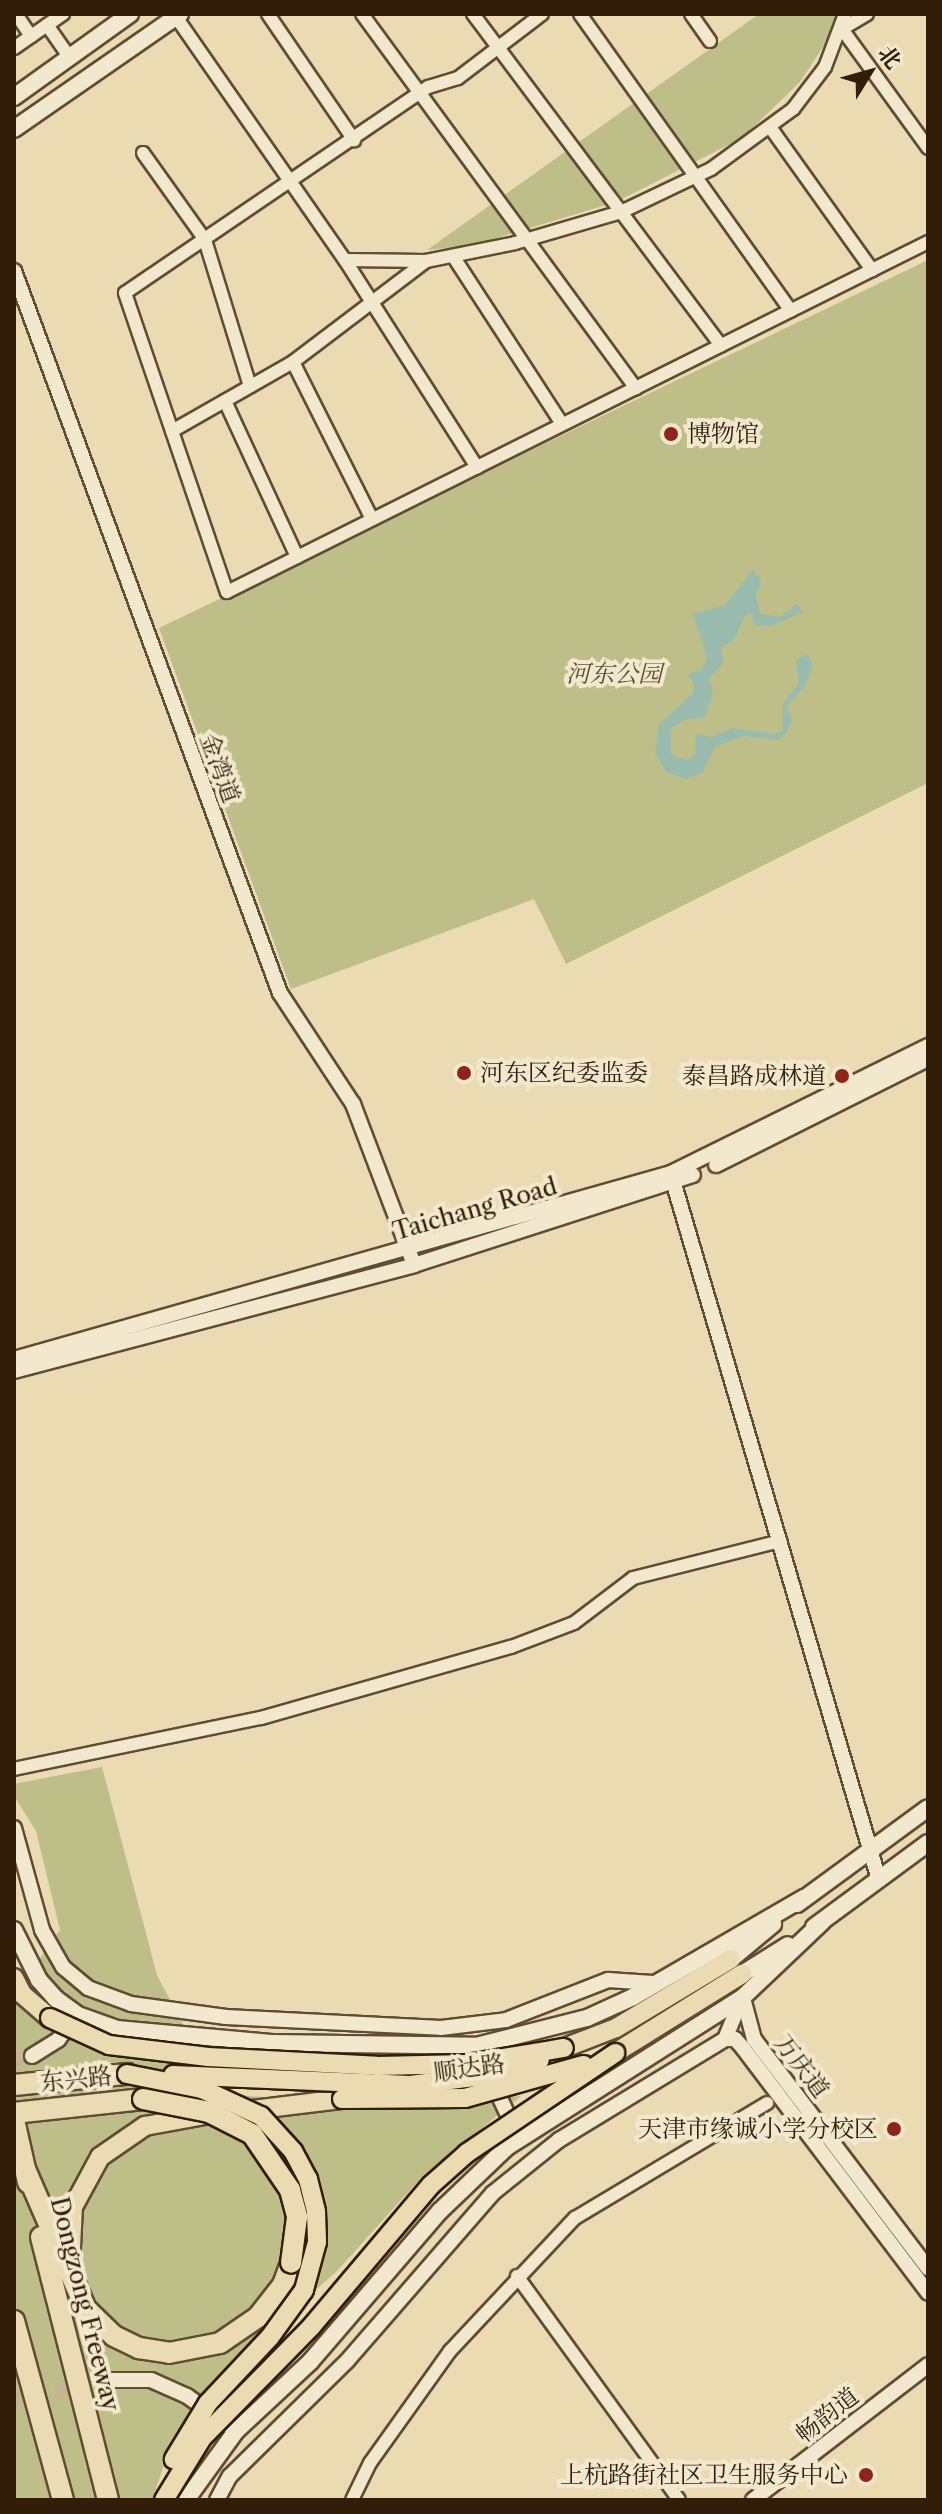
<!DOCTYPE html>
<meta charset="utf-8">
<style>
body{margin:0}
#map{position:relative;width:942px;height:2514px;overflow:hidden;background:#ebdbb2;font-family:"Libre Caslon Text","Noto Serif SC",serif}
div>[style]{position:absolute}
.green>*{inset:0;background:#bdbe88}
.water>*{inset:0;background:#98bbae}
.tertiary-tunnel>*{height:14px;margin-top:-7px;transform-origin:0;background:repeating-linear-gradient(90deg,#c6b590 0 14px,transparent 0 21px)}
.roads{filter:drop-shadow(2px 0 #604c34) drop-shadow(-2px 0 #604c34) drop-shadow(0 2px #604c34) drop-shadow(0 -2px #604c34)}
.minor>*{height:12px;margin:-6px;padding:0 6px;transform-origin:6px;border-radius:6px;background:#f2e8cd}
.tertiary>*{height:14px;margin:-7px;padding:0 7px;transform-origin:7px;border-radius:7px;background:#f2e8cd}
.secondary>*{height:16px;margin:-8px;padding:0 8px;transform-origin:8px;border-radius:8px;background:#f2e8cd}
.primary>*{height:18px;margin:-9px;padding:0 9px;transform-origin:9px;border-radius:9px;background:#ebdbb2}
.trunk>*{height:20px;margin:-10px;padding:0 10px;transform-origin:10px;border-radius:10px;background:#ebdbb2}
.bridges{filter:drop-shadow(2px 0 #311d0a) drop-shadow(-2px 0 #311d0a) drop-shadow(0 2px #311d0a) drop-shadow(0 -2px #311d0a)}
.primary-bridge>*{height:18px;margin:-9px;padding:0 9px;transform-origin:9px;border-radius:9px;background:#ebdbb2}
.trunk-bridge>*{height:20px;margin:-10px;padding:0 10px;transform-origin:10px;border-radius:10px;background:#ebdbb2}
.dots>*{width:22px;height:22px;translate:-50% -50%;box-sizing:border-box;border:4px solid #f2e8cd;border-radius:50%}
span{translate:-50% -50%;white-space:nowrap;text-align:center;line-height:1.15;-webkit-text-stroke:8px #f2e8cd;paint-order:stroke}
.poi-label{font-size:24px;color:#311d0a}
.left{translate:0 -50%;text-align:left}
.right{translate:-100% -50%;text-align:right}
.park-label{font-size:24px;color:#5b4d30;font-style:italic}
.street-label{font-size:24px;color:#311d0a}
.frame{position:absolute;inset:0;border:16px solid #311d0a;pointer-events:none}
.north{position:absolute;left:830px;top:32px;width:80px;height:80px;-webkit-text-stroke:6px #f2e8cd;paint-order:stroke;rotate:53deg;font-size:22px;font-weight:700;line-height:32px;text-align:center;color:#311d0a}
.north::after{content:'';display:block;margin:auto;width:28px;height:36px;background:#311d0a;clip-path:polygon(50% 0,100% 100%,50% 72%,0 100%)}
</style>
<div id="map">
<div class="green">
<i style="clip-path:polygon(759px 14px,835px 14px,836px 27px,800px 82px,742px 138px,616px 202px,474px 245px,427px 250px)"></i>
<i style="clip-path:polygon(928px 260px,928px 783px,566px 964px,534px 899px,291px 989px,159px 628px)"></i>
<i style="clip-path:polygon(102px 1767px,157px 1975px,219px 2093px,377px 2108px,521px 2096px,420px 2179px,337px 2271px,216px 2378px,165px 2462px,152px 2500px,14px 2500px,14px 1995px,60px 1930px,36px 1831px,14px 1796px,14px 1784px)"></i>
</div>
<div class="water">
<i style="clip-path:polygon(753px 570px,761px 581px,756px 596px,760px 614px,780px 617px,797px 604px,803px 612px,773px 625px,754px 625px,751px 613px,745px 616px,733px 641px,722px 647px,723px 663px,709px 678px,713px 692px,705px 717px,683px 720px,671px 729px,671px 754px,687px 760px,695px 754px,696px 734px,712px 737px,732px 728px,775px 734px,783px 730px,783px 704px,799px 683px,796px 660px,807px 654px,813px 665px,806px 684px,787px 706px,792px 720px,787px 732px,778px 740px,743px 736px,715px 747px,703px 772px,686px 779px,666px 772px,655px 753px,659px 724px,692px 694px,694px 685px,688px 674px,702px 670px,707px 658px,693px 614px,725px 605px)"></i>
</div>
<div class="tertiary-tunnel">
<i style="left:14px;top:2060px;width:18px;rotate:-13deg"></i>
<i style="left:14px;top:2400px;width:93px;rotate:-12.4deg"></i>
</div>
<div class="roads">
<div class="minor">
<i style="left:16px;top:14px;width:27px;rotate:56deg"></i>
<i style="left:268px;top:14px;width:153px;rotate:55.7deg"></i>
<i style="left:362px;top:14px;width:464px;rotate:53.8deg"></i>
<i style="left:473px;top:14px;width:414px;rotate:53.2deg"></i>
<i style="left:542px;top:14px;width:106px;rotate:142.7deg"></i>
<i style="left:458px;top:78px;width:31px;rotate:163deg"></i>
<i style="left:428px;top:87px;width:366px;rotate:145.8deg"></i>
<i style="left:125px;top:293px;width:316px;rotate:71.2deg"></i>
<i style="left:227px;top:592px;width:784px;rotate:-26.53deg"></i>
<i style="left:580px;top:14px;width:364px;rotate:54.6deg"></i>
<i style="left:691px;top:14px;width:33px;rotate:55deg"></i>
<i style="left:867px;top:14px;width:29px;rotate:149deg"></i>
<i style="left:842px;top:29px;width:147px;rotate:54.1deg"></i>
<i style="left:176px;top:17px;width:296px;rotate:55.2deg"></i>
<i style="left:345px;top:260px;width:81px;rotate:0.7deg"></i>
<i style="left:426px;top:261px;width:91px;rotate:-11.4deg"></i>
<i style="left:515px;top:243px;width:110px;rotate:-16.3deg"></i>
<i style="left:621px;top:212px;width:100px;rotate:-25.5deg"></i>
<i style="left:711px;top:169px;width:102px;rotate:-36.2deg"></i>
<i style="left:793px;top:109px;width:53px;rotate:-52.7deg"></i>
<i style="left:825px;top:67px;width:57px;rotate:-69.3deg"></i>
<i style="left:47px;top:25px;width:39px;rotate:55deg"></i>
<i style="left:14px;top:48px;width:60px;rotate:-34.8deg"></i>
<i style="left:770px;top:127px;width:176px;rotate:54.5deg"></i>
<i style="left:143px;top:153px;width:107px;rotate:54.5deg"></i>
<i style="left:205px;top:240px;width:153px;rotate:72.9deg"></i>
<i style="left:453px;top:256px;width:200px;rotate:57deg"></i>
<i style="left:345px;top:260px;width:246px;rotate:57.5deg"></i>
<i style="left:293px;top:362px;width:176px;rotate:63.3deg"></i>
<i style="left:225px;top:401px;width:172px;rotate:65.2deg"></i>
<i style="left:172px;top:431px;width:139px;rotate:-29.7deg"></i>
<i style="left:293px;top:362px;width:167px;rotate:-37.2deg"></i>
<i style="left:14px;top:1769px;width:252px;rotate:-11.7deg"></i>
<i style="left:261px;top:1718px;width:260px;rotate:-15.9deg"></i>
<i style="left:511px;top:1647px;width:67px;rotate:-20.9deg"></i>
<i style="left:574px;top:1623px;width:74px;rotate:-37.3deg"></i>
<i style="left:633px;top:1578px;width:152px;rotate:-14.1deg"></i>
<i style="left:517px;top:2276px;width:276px;rotate:54.1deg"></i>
<i style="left:352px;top:2500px;width:41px;rotate:-64.1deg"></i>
<i style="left:370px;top:2463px;width:138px;rotate:-54.5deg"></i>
<i style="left:450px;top:2351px;width:183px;rotate:-46.8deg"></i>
<i style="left:575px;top:2218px;width:224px;rotate:-30.9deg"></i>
</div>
<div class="tertiary">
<i style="left:14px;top:271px;width:769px;rotate:69.78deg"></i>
<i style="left:280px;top:993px;width:133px;rotate:56.7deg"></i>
<i style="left:353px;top:1104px;width:172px;rotate:69.2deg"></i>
<i style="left:716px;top:1165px;width:237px;rotate:-26.6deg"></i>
<i style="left:671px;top:1174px;width:736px;rotate:73.58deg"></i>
<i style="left:14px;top:1359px;width:683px;rotate:-15.81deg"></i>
<i style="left:671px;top:1173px;width:287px;rotate:-26.3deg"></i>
<i style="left:14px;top:1371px;width:414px;rotate:-14.8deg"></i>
<i style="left:414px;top:1265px;width:293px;rotate:-17.9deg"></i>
<i style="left:14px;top:1828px;width:106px;rotate:74.6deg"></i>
<i style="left:42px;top:1930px;width:43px;rotate:60.4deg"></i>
<i style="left:63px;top:1967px;width:33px;rotate:40deg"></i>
<i style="left:88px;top:1988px;width:46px;rotate:20.4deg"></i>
<i style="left:131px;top:2004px;width:96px;rotate:7.8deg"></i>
<i style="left:226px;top:2017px;width:215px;rotate:2.9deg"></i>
<i style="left:441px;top:2028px;width:65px;rotate:-7deg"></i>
<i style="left:506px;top:2020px;width:110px;rotate:-21.4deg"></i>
<i style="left:608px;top:1980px;width:45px;rotate:3.8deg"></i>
<i style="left:743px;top:1998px;width:42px;rotate:75deg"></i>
<i style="left:754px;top:2039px;width:288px;rotate:52.8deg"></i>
<i style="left:725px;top:2039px;width:10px"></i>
<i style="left:735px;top:2039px;width:12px;rotate:48deg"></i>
<i style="left:743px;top:2048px;width:307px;rotate:52.9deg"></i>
<i style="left:32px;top:2056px;width:31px;rotate:-32deg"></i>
<i style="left:58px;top:2040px;width:24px;rotate:-54deg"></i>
<i style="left:492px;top:2081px;width:64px;rotate:65deg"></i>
<i style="left:105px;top:2380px;width:46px"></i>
<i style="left:151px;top:2380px;width:39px;rotate:24deg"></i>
<i style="left:187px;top:2396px;width:60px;rotate:35.5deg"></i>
<i style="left:217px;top:2500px;width:27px;rotate:-62deg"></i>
<i style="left:230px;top:2476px;width:164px;rotate:-44.5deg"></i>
<i style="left:347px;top:2361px;width:223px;rotate:-49deg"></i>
<i style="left:493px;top:2193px;width:85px;rotate:-38.8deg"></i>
<i style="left:559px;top:2140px;width:194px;rotate:-31.3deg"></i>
<i style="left:725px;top:2039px;width:44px;rotate:-67.5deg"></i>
<i style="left:753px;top:2500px;width:221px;rotate:-37.6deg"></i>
</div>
<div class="secondary">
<i style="left:14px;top:97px;width:143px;rotate:-35.6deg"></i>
<i style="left:14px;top:129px;width:202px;rotate:-34.7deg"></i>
<i style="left:797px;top:1904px;width:162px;rotate:-36.2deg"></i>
<i style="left:814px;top:1927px;width:142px;rotate:-36.4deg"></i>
<i style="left:14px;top:1930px;width:56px;rotate:63.4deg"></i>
<i style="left:39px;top:1980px;width:25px;rotate:48deg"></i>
<i style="left:56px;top:1999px;width:27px;rotate:36deg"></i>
<i style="left:78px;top:2015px;width:41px;rotate:19.7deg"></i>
<i style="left:117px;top:2029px;width:155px;rotate:5.2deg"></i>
<i style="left:271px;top:2043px;width:205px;rotate:0.8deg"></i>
<i style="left:476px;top:2046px;width:114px;rotate:-14.2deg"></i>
<i style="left:587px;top:2018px;width:51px;rotate:-24.5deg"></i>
<i style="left:633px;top:1997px;width:198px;rotate:-30.1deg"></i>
<i style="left:731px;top:1959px;width:55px;rotate:-39.8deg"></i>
<i style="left:742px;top:1974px;width:54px;rotate:-32.2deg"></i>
<i style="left:186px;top:2500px;width:85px;rotate:-54.1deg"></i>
<i style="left:236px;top:2431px;width:101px;rotate:-43deg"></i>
<i style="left:310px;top:2362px;width:199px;rotate:-49.3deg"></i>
<i style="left:440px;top:2211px;width:93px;rotate:-43.7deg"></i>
<i style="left:507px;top:2147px;width:278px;rotate:-32.4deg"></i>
<i style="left:742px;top:1998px;width:110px;rotate:-43.5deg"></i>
</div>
<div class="primary">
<i style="left:14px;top:1978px;width:18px;rotate:63deg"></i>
<i style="left:22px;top:1994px;width:37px;rotate:41deg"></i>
<i style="left:564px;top:2048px;width:56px;rotate:-21deg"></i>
<i style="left:616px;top:2028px;width:134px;rotate:-31deg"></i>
<i style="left:615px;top:2053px;width:150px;rotate:-31.9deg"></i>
<i style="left:243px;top:2111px;width:100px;rotate:-6.9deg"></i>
<i style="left:70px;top:2268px;width:61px;rotate:-87.2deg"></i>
<i style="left:73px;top:2207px;width:57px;rotate:-61.6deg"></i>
<i style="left:100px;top:2157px;width:55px;rotate:-34.6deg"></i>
<i style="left:145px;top:2126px;width:61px;rotate:-10.4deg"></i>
</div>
<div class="trunk">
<i style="left:14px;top:2085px;width:114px;rotate:-5.6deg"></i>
<i style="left:14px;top:2113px;width:130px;rotate:-6.2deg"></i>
<i style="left:14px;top:2120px;width:64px;rotate:77.3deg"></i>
<i style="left:25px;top:2169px;width:153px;rotate:66.5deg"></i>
<i style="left:86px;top:2309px;width:39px;rotate:44deg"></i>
<i style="left:114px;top:2336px;width:28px;rotate:26deg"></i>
<i style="left:139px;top:2348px;width:30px;rotate:9deg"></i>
<i style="left:169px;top:2353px;width:52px;rotate:-11.1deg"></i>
<i style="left:220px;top:2343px;width:46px;rotate:-34.4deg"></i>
<i style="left:258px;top:2317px;width:41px;rotate:-52deg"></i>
<i style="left:283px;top:2285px;width:23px;rotate:-70deg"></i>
<i style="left:41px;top:2237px;width:271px;rotate:75.7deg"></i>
<i style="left:14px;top:2321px;width:186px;rotate:74.7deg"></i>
</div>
</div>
<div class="bridges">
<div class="primary-bridge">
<i style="left:50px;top:2018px;width:65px;rotate:24.6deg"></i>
<i style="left:109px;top:2045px;width:100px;rotate:6.9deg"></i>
<i style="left:208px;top:2057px;width:169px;rotate:3deg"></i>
<i style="left:377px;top:2066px;width:90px;rotate:-1.3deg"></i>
<i style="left:467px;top:2064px;width:98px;rotate:-9.4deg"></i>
<i style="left:127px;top:2074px;width:76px;rotate:11.3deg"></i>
<i style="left:202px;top:2089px;width:65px;rotate:24.6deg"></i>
<i style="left:261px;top:2116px;width:47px;rotate:47.6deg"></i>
<i style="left:293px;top:2151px;width:32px;rotate:62deg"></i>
<i style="left:308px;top:2179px;width:34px;rotate:76deg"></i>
<i style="left:316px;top:2212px;width:30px;rotate:88deg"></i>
<i style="left:317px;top:2242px;width:50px;rotate:105.2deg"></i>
<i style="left:304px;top:2290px;width:58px;rotate:125.9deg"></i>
<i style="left:270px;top:2337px;width:91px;rotate:133.2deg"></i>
<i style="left:208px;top:2403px;width:66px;rotate:121.3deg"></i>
<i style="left:173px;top:2075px;width:237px;rotate:2.4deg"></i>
<i style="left:410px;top:2085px;width:91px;rotate:-7deg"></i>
<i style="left:500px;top:2074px;width:42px;rotate:-19.3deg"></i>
<i style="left:342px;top:2099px;width:123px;rotate:-0.5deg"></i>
<i style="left:465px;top:2098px;width:123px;rotate:-15.6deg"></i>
<i style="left:164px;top:2500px;width:73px;rotate:-58.5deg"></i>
<i style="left:202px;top:2438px;width:156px;rotate:-45.5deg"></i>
<i style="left:311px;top:2327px;width:186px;rotate:-49.8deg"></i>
<i style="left:431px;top:2185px;width:48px;rotate:-41.6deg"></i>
<i style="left:467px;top:2153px;width:179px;rotate:-34deg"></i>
</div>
<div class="trunk-bridge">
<i style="left:143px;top:2099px;width:67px;rotate:11.1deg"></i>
<i style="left:209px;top:2112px;width:48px;rotate:27.1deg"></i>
<i style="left:252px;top:2134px;width:68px;rotate:55.8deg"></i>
<i style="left:290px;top:2190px;width:28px;rotate:75deg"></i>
<i style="left:297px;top:2217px;width:46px;rotate:97.4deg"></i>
</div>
</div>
<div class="dots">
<i style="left:671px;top:434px;background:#8f2418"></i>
<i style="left:464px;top:1073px;background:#8f2418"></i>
<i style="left:842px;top:1076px;background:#8f2418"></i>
<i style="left:894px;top:2129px;background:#8f2418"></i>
<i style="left:866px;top:2475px;background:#8f2418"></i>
</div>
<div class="poi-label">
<span class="left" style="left:687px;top:434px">博物馆</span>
<span class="left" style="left:480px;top:1073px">河东区纪委监委</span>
<span class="right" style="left:826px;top:1076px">泰昌路成林道</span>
<span class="right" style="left:878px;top:2129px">天津市缘诚小学分校区</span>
<span class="right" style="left:848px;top:2475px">上杭路街社区卫生服务中心</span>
</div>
<div class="park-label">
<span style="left:614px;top:674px">河东公园</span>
</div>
<div class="street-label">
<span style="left:220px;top:768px;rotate:70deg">金湾道</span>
<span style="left:475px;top:1209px;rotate:-16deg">Taichang Road</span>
<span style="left:802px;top:2066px;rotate:53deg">万庆道</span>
<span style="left:469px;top:2068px;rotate:-8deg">顺达路</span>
<span style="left:76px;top:2079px;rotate:-6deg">东兴路</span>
<span style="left:85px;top:2304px;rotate:76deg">Dongzong Freeway</span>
<span style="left:827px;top:2415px;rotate:-38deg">畅韵道</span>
</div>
<div class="frame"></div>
<div class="north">北</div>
</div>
